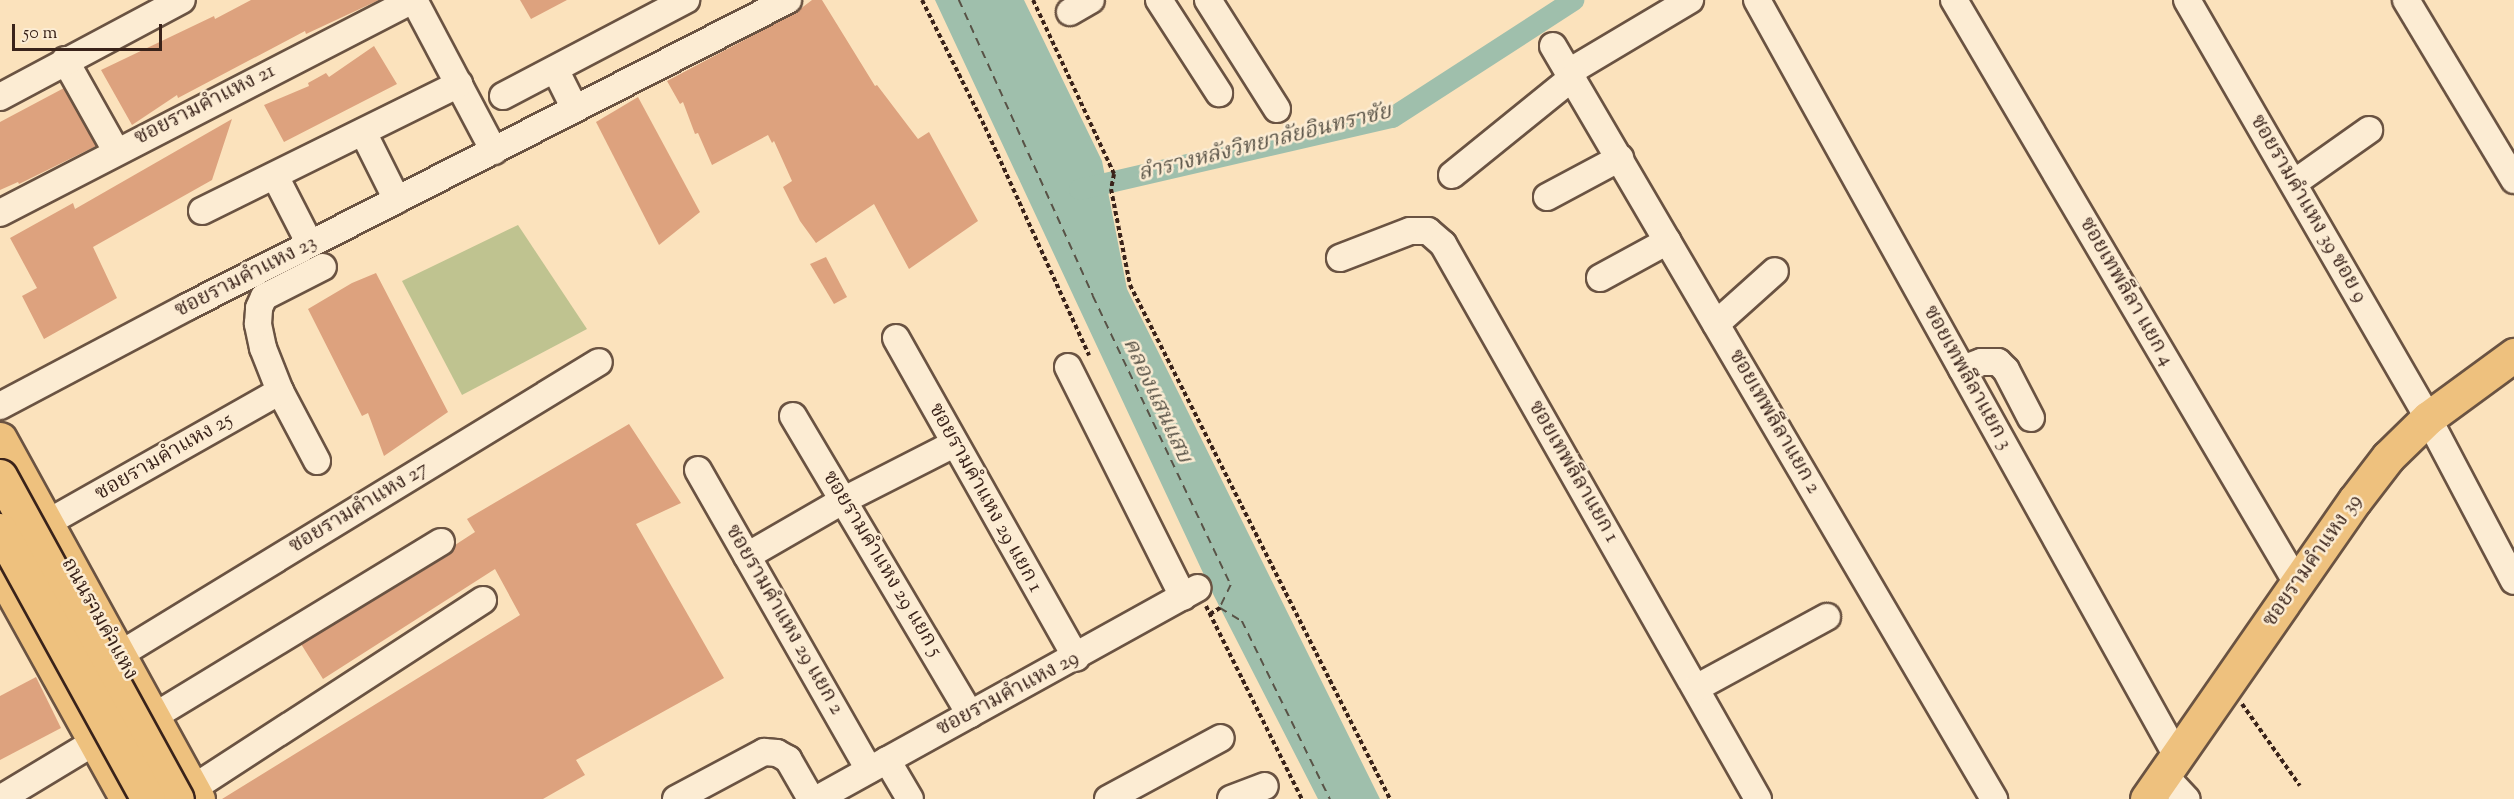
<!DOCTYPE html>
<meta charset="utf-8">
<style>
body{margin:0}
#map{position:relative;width:2514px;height:799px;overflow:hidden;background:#fbe2bc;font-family:"Sorts Mill Goudy","Noto Serif Thai",serif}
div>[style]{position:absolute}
.green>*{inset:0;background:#bfc390}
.water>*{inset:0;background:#9fbfac}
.canal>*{height:21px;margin:-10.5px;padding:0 10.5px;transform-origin:10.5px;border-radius:10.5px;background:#9fbfac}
.ferry>*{height:1.5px;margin-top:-0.75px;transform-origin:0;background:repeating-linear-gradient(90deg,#585246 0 8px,transparent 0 14px)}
.building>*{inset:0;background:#dda27e}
.path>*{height:4px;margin-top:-2px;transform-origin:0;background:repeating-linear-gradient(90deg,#3a231a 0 4.5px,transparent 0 7.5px)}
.roads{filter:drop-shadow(2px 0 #6a5342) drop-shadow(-2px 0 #6a5342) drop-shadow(0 2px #6a5342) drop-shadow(0 -2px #6a5342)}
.minor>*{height:26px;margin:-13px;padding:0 13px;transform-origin:13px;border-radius:13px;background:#fcecd3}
.major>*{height:33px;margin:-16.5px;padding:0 16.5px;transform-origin:16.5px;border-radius:16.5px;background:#eec17e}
.bridges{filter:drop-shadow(2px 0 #3a231a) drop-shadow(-2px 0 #3a231a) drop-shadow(0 2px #3a231a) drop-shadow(0 -2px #3a231a)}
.major-bridge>*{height:33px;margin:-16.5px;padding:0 16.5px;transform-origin:16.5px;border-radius:16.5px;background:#eec17e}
span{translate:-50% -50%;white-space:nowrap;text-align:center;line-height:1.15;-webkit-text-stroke:5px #fcecd3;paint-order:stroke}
.street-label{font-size:21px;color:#3a231a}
.water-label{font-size:22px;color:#585246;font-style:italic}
.scale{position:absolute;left:12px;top:24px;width:150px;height:27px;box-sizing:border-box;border:3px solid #3a231a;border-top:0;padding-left:8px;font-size:18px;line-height:21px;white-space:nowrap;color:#3a231a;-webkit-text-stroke:4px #fcecd3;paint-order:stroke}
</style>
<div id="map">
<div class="green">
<i style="clip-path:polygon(518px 225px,587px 329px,462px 395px,402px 281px)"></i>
</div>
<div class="water">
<i style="clip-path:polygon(935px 0,1024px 0,1102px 161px,1127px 289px,1380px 799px,1318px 799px,1212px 592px)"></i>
</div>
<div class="canal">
<i style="left:1079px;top:189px;width:321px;rotate:-13deg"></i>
<i style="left:1392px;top:117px;width:216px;rotate:-32.9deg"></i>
</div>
<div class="ferry">
<i style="left:959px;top:0;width:325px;rotate:65.6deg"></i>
<i style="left:1093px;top:296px;width:320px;rotate:64.5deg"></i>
<i style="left:1231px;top:585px;width:25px;rotate:116deg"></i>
<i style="left:1220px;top:608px;width:26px;rotate:31deg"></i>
<i style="left:1242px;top:621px;width:199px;rotate:63.7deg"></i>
</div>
<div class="building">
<i style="clip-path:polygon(251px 0,379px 0,306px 34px,305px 31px,178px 98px,177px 95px,132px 125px,101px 70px,214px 16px,215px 19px)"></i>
<i style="clip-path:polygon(520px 0,567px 0,531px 19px)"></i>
<i style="clip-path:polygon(812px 0,822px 0,875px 86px,877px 85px,918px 139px,929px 132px,978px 221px,909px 269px,874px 204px,816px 243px,800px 221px,783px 187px,792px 181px,774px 141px,772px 143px,768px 135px,712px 165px,698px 133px,695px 134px,683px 102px,680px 104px,667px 81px,795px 13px)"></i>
<i style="clip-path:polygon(374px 46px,397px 84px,284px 142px,264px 105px,309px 86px,308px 83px,326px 73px,329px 77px)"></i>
<i style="clip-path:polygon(64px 88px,96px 146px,19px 184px,18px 182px,0 190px,0 122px)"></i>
<i style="clip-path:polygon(638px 97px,700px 212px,659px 245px,596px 122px)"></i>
<i style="clip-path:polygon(232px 119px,212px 180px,93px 247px,117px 298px,44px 339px,22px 296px,37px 288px,10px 238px,73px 203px,75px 209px)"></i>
<i style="clip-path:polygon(826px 257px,847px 297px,834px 304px,810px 264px)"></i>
<i style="clip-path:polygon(376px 273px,448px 412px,384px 456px,368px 413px,362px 416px,308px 309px,352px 283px)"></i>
<i style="clip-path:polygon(629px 424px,681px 503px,636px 524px,724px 678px,576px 760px,585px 775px,543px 799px,222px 799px,520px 615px,495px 569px,323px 679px,301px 644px,449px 555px,455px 545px,475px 532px,467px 519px)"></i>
<i style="clip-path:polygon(36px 677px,61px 728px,0 760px,0 696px)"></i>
</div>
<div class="path">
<i style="left:922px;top:0;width:142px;rotate:63.6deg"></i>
<i style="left:985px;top:127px;width:251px;rotate:65.5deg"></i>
<i style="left:1033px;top:0;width:192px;rotate:65deg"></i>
<i style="left:1114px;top:174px;width:15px;rotate:101deg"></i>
<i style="left:1111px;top:189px;width:98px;rotate:78.8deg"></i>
<i style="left:1130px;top:285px;width:576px;rotate:63.17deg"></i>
<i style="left:1206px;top:606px;width:216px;rotate:63.6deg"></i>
<i style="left:1210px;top:614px;width:12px;rotate:-31deg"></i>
<i style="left:2242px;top:704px;width:100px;rotate:54.7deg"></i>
</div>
<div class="roads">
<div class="minor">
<i style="left:414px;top:0;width:171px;rotate:62.1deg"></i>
<i style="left:1159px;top:0;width:111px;rotate:57.2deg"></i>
<i style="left:1208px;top:0;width:129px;rotate:57.7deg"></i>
<i style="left:1757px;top:0;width:865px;rotate:60.95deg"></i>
<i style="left:1954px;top:0;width:676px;rotate:59.53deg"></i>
<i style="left:2187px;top:0;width:482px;rotate:60deg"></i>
<i style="left:2428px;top:418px;width:184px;rotate:62.2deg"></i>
<i style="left:2406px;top:0;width:210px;rotate:59deg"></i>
<i style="left:1070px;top:12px;width:24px;rotate:-30deg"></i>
<i style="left:1553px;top:46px;width:873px;rotate:59.64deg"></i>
<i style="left:65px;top:60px;width:104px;rotate:60.7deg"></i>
<i style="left:556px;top:71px;width:42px;rotate:63.4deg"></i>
<i style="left:1569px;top:72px;width:141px;rotate:-30.8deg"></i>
<i style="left:503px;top:96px;width:207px;rotate:-27.7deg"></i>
<i style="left:0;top:97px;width:206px;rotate:-28.1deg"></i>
<i style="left:363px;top:132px;width:76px;rotate:63.4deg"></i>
<i style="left:1452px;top:175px;width:156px;rotate:-39deg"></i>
<i style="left:275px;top:176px;width:76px;rotate:62.8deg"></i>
<i style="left:2294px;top:183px;width:92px;rotate:-35.2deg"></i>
<i style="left:1547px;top:197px;width:83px;rotate:-28.1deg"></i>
<i style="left:202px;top:211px;width:287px;rotate:-26.3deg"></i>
<i style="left:0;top:213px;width:464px;rotate:-27.3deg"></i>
<i style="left:1340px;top:258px;width:75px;rotate:-21.1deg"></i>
<i style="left:1410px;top:231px;width:18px"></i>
<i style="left:1428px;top:231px;width:20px;rotate:41deg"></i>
<i style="left:1443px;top:244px;width:638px;rotate:60.42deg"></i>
<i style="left:1600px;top:278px;width:77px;rotate:-28.6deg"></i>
<i style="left:1716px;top:324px;width:79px;rotate:-41.9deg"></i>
<i style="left:896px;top:338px;width:367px;rotate:60.6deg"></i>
<i style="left:1068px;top:367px;width:257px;rotate:63.4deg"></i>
<i style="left:1962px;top:369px;width:20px;rotate:-20deg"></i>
<i style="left:1981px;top:362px;width:17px"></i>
<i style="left:1998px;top:362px;width:11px;rotate:45deg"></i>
<i style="left:2006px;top:370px;width:54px;rotate:62.5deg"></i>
<i style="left:0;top:406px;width:212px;rotate:-27.9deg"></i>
<i style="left:187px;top:307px;width:675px;rotate:-27.06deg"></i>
<i style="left:793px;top:416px;width:347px;rotate:59.3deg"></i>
<i style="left:317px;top:461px;width:79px;rotate:-117.9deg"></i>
<i style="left:280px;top:391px;width:46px;rotate:-111.6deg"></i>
<i style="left:263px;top:348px;width:25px;rotate:-102deg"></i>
<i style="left:258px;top:324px;width:16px;rotate:-86deg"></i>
<i style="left:259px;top:308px;width:12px;rotate:-66deg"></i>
<i style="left:264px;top:297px;width:66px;rotate:-27deg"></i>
<i style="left:698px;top:470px;width:345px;rotate:60.3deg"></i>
<i style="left:47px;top:523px;width:268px;rotate:-29.5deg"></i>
<i style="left:747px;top:556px;width:112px;rotate:-30deg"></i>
<i style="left:844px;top:500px;width:123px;rotate:-27deg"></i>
<i style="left:119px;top:655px;width:562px;rotate:-31.4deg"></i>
<i style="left:1696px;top:688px;width:149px;rotate:-28.5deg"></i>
<i style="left:153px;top:717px;width:337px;rotate:-31.3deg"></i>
<i style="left:887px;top:760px;width:45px;rotate:59.5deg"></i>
<i style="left:2164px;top:775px;width:33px;rotate:47deg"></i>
<i style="left:192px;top:789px;width:347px;rotate:-33deg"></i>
<i style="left:0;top:799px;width:112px;rotate:-31.1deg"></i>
<i style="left:676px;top:799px;width:100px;rotate:-28.1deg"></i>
<i style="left:764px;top:752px;width:13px;rotate:4deg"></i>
<i style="left:777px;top:753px;width:13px;rotate:29deg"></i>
<i style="left:788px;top:759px;width:46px;rotate:60.1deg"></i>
<i style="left:817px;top:799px;width:435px;rotate:-29deg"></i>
<i style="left:1108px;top:799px;width:128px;rotate:-28.4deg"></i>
<i style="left:1231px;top:799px;width:36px;rotate:-21deg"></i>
</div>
<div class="major">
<i style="left:0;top:439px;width:411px;rotate:61.2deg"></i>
<i style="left:0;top:570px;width:262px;rotate:61deg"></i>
<i style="left:2147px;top:799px;width:364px;rotate:-55.2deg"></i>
<i style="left:2355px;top:500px;width:54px;rotate:-52.5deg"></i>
<i style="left:2388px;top:457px;width:56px;rotate:-44.3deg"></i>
<i style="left:2428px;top:418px;width:107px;rotate:-36.2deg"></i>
</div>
</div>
<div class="bridges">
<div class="major-bridge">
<i style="left:0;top:476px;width:368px;rotate:61.3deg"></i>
<i style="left:0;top:530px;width:307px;rotate:61.2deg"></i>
</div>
</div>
<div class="street-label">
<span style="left:205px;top:105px;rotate:-27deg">ซอยรามคำแหง 21</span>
<span style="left:2308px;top:209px;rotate:60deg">ซอยรามคำแหง 39 ซอย 9</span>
<span style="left:246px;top:277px;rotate:-27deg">ซอยรามคำแหง 23</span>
<span style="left:2126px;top:292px;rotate:60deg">ซอยเทพลีลา แยก 4</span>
<span style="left:1967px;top:378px;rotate:61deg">ซอยเทพลีลาแยก 3</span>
<span style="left:1774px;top:422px;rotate:60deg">ซอยเทพลีลาแยก 2</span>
<span style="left:164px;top:457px;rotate:-30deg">ซอยรามคำแหง 25</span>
<span style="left:1573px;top:472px;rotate:60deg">ซอยเทพลีลาแยก 1</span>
<span style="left:985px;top:498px;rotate:61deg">ซอยรามคำแหง 29 แยก 1</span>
<span style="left:359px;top:508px;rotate:-31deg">ซอยรามคำแหง 27</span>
<span style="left:2313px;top:561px;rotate:-55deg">ซอยรามคำแหง 39</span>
<span style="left:882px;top:564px;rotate:59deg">ซอยรามคำแหง 29 แยก 5</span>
<span style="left:99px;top:619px;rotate:61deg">ถนนรามคำแหง</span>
<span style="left:784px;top:620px;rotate:60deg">ซอยรามคำแหง 29 แยก 2</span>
<span style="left:1008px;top:694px;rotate:-28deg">ซอยรามคำแหง 29</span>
</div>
<div class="water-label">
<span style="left:1265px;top:144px;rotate:-14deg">ลำรางหลังวิทยาลัยอินทราชัย</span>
<span style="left:1156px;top:401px;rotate:65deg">คลองแสนแสบ</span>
</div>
<div class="scale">50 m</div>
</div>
